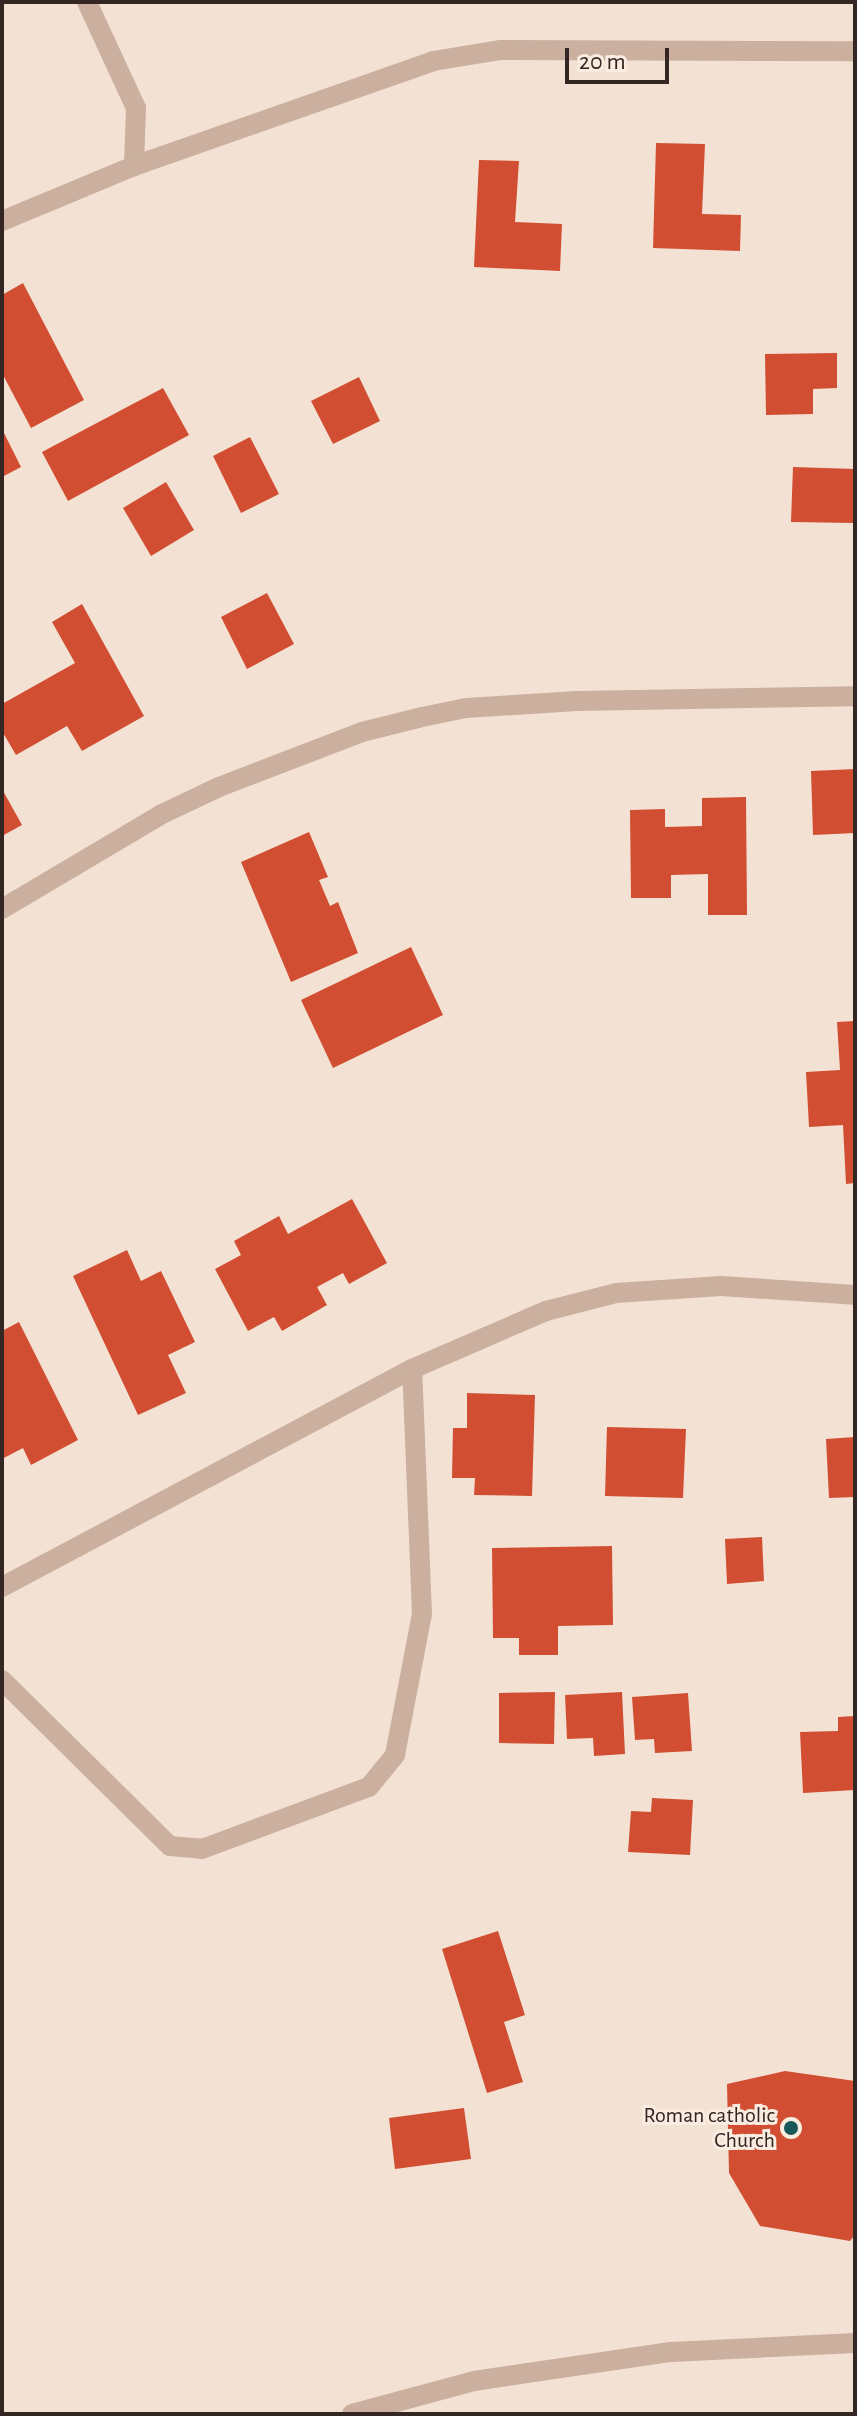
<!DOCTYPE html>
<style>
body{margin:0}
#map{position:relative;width:857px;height:2416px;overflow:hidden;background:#f3e2d3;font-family:"Alegreya Sans",sans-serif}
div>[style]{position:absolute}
.building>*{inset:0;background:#d24e32}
.street>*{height:20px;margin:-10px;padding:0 10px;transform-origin:10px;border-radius:10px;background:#cbb09f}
.dots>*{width:22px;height:22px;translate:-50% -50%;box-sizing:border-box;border:4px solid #faece0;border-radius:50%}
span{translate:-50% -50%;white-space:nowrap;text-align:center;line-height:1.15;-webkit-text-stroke:6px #faece0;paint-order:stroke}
.poi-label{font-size:22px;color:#342723}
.right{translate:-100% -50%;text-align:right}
.frame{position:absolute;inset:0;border:4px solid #342723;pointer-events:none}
.scale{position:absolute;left:565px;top:48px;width:104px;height:36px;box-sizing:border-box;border:4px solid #342723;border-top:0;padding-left:10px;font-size:24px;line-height:28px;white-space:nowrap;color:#342723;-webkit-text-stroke:6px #faece0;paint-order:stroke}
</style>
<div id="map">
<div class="building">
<i style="clip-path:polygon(656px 143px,705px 144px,702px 214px,741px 215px,740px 251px,653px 248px)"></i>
<i style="clip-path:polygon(479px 160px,519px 161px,515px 222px,562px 224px,560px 271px,474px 267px)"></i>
<i style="clip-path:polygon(23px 283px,84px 400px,31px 428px,2px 373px,2px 295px)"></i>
<i style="clip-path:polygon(837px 353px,837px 388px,813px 389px,813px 414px,766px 415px,765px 354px)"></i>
<i style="clip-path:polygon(359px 377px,380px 421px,333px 444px,311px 401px)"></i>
<i style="clip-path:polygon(163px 388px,189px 435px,68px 501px,42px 452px)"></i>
<i style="clip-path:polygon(2px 429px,21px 467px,2px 477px)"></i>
<i style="clip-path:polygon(250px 437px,279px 494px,241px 513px,213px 456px)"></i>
<i style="clip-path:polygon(793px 467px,855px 469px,855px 523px,791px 522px)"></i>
<i style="clip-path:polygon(166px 482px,194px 530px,151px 556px,123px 508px)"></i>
<i style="clip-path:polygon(267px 593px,294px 644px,247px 669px,221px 617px)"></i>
<i style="clip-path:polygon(82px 604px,144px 716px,82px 751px,67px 726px,16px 755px,2px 731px,2px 704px,75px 663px,52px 622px)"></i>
<i style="clip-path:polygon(855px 769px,855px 833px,813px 835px,811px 771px)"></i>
<i style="clip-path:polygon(2px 789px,22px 825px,2px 836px)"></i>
<i style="clip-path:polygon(746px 797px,747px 915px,708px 915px,708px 874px,671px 875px,671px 898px,631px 898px,630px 810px,665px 809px,665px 827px,702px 826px,702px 798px)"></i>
<i style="clip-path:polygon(309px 832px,328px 877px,319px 880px,330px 906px,338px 902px,358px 953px,291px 982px,241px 862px)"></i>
<i style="clip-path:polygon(411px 947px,443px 1015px,333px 1068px,301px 1000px)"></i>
<i style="clip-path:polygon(855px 1021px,855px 1183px,846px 1184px,843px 1125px,809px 1127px,806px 1072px,840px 1070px,837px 1022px)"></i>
<i style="clip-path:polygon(352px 1199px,387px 1263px,349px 1284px,343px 1273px,317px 1287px,327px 1305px,282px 1331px,274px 1317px,248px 1331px,215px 1269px,241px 1255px,234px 1241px,279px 1216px,288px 1234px)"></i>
<i style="clip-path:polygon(127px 1250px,141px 1281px,161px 1271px,195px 1342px,168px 1355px,186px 1393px,138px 1415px,73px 1276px)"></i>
<i style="clip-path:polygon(19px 1322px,78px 1440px,31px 1465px,23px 1448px,2px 1459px,2px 1331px)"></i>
<i style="clip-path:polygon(467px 1393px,535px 1395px,532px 1496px,474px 1495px,475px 1478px,452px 1478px,453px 1428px,467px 1428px)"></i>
<i style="clip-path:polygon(607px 1427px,686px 1429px,683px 1498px,605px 1496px)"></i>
<i style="clip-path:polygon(855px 1437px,855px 1497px,829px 1498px,826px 1439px)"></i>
<i style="clip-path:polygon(762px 1537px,764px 1581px,727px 1584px,725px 1539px)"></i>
<i style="clip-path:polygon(612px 1546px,613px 1625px,558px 1626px,558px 1655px,519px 1655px,519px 1638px,493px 1638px,492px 1548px)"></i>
<i style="clip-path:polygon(555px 1692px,554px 1744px,499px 1743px,499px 1693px)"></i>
<i style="clip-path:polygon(622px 1692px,625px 1754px,594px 1756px,593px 1738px,567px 1739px,565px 1695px)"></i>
<i style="clip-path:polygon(688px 1693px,692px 1751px,655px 1753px,654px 1739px,635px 1740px,632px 1697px)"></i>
<i style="clip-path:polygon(855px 1716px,855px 1790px,803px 1793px,800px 1732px,838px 1731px,838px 1717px)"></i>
<i style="clip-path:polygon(652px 1798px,693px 1800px,690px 1855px,628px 1852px,631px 1811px,651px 1812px)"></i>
<i style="clip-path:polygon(498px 1931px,525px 2015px,504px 2022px,523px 2082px,487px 2093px,442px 1949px)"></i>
<i style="clip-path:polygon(785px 2071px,855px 2081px,855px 2235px,850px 2241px,760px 2226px,729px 2173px,727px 2084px)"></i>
<i style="clip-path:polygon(464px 2108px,471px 2159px,395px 2169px,389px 2118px)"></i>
</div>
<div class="street">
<i style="left:87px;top:2px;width:117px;rotate:65.2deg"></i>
<i style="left:136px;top:108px;width:58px;rotate:92deg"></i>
<i style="left:2px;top:221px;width:143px;rotate:-22.6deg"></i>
<i style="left:134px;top:166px;width:317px;rotate:-19.3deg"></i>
<i style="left:433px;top:61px;width:69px;rotate:-9.2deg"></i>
<i style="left:501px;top:50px;width:354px;rotate:0.2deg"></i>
<i style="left:2px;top:909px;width:184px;rotate:-30.7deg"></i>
<i style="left:160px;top:815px;width:65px;rotate:-25.4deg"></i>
<i style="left:219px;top:787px;width:153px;rotate:-21deg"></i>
<i style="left:362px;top:732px;width:62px;rotate:-14deg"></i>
<i style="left:422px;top:717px;width:45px;rotate:-11.6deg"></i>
<i style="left:466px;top:708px;width:111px;rotate:-3.6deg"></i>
<i style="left:577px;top:701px;width:278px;rotate:-1deg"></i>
<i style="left:2px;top:1587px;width:464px;rotate:-28deg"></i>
<i style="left:412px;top:1369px;width:146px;rotate:-23.4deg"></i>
<i style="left:546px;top:1311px;width:72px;rotate:-14.4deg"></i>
<i style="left:616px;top:1293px;width:105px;rotate:-3.8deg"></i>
<i style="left:721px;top:1286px;width:134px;rotate:3.8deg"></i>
<i style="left:2px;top:1680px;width:236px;rotate:44.7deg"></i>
<i style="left:170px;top:1846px;width:32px;rotate:5deg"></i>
<i style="left:202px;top:1849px;width:178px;rotate:-20.4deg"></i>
<i style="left:369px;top:1787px;width:41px;rotate:-50.9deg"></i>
<i style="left:395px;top:1755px;width:144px;rotate:-79.2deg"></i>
<i style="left:422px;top:1614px;width:245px;rotate:-92.3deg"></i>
<i style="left:352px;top:2414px;width:126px;rotate:-15.1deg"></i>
<i style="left:474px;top:2381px;width:199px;rotate:-8.4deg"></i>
<i style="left:671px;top:2352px;width:184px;rotate:-2.8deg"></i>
</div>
<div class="dots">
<i style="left:791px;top:2128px;background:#165858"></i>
</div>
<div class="poi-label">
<span class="right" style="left:775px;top:2128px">Roman catholic<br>Church</span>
</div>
<div class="frame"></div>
<div class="scale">20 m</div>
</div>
